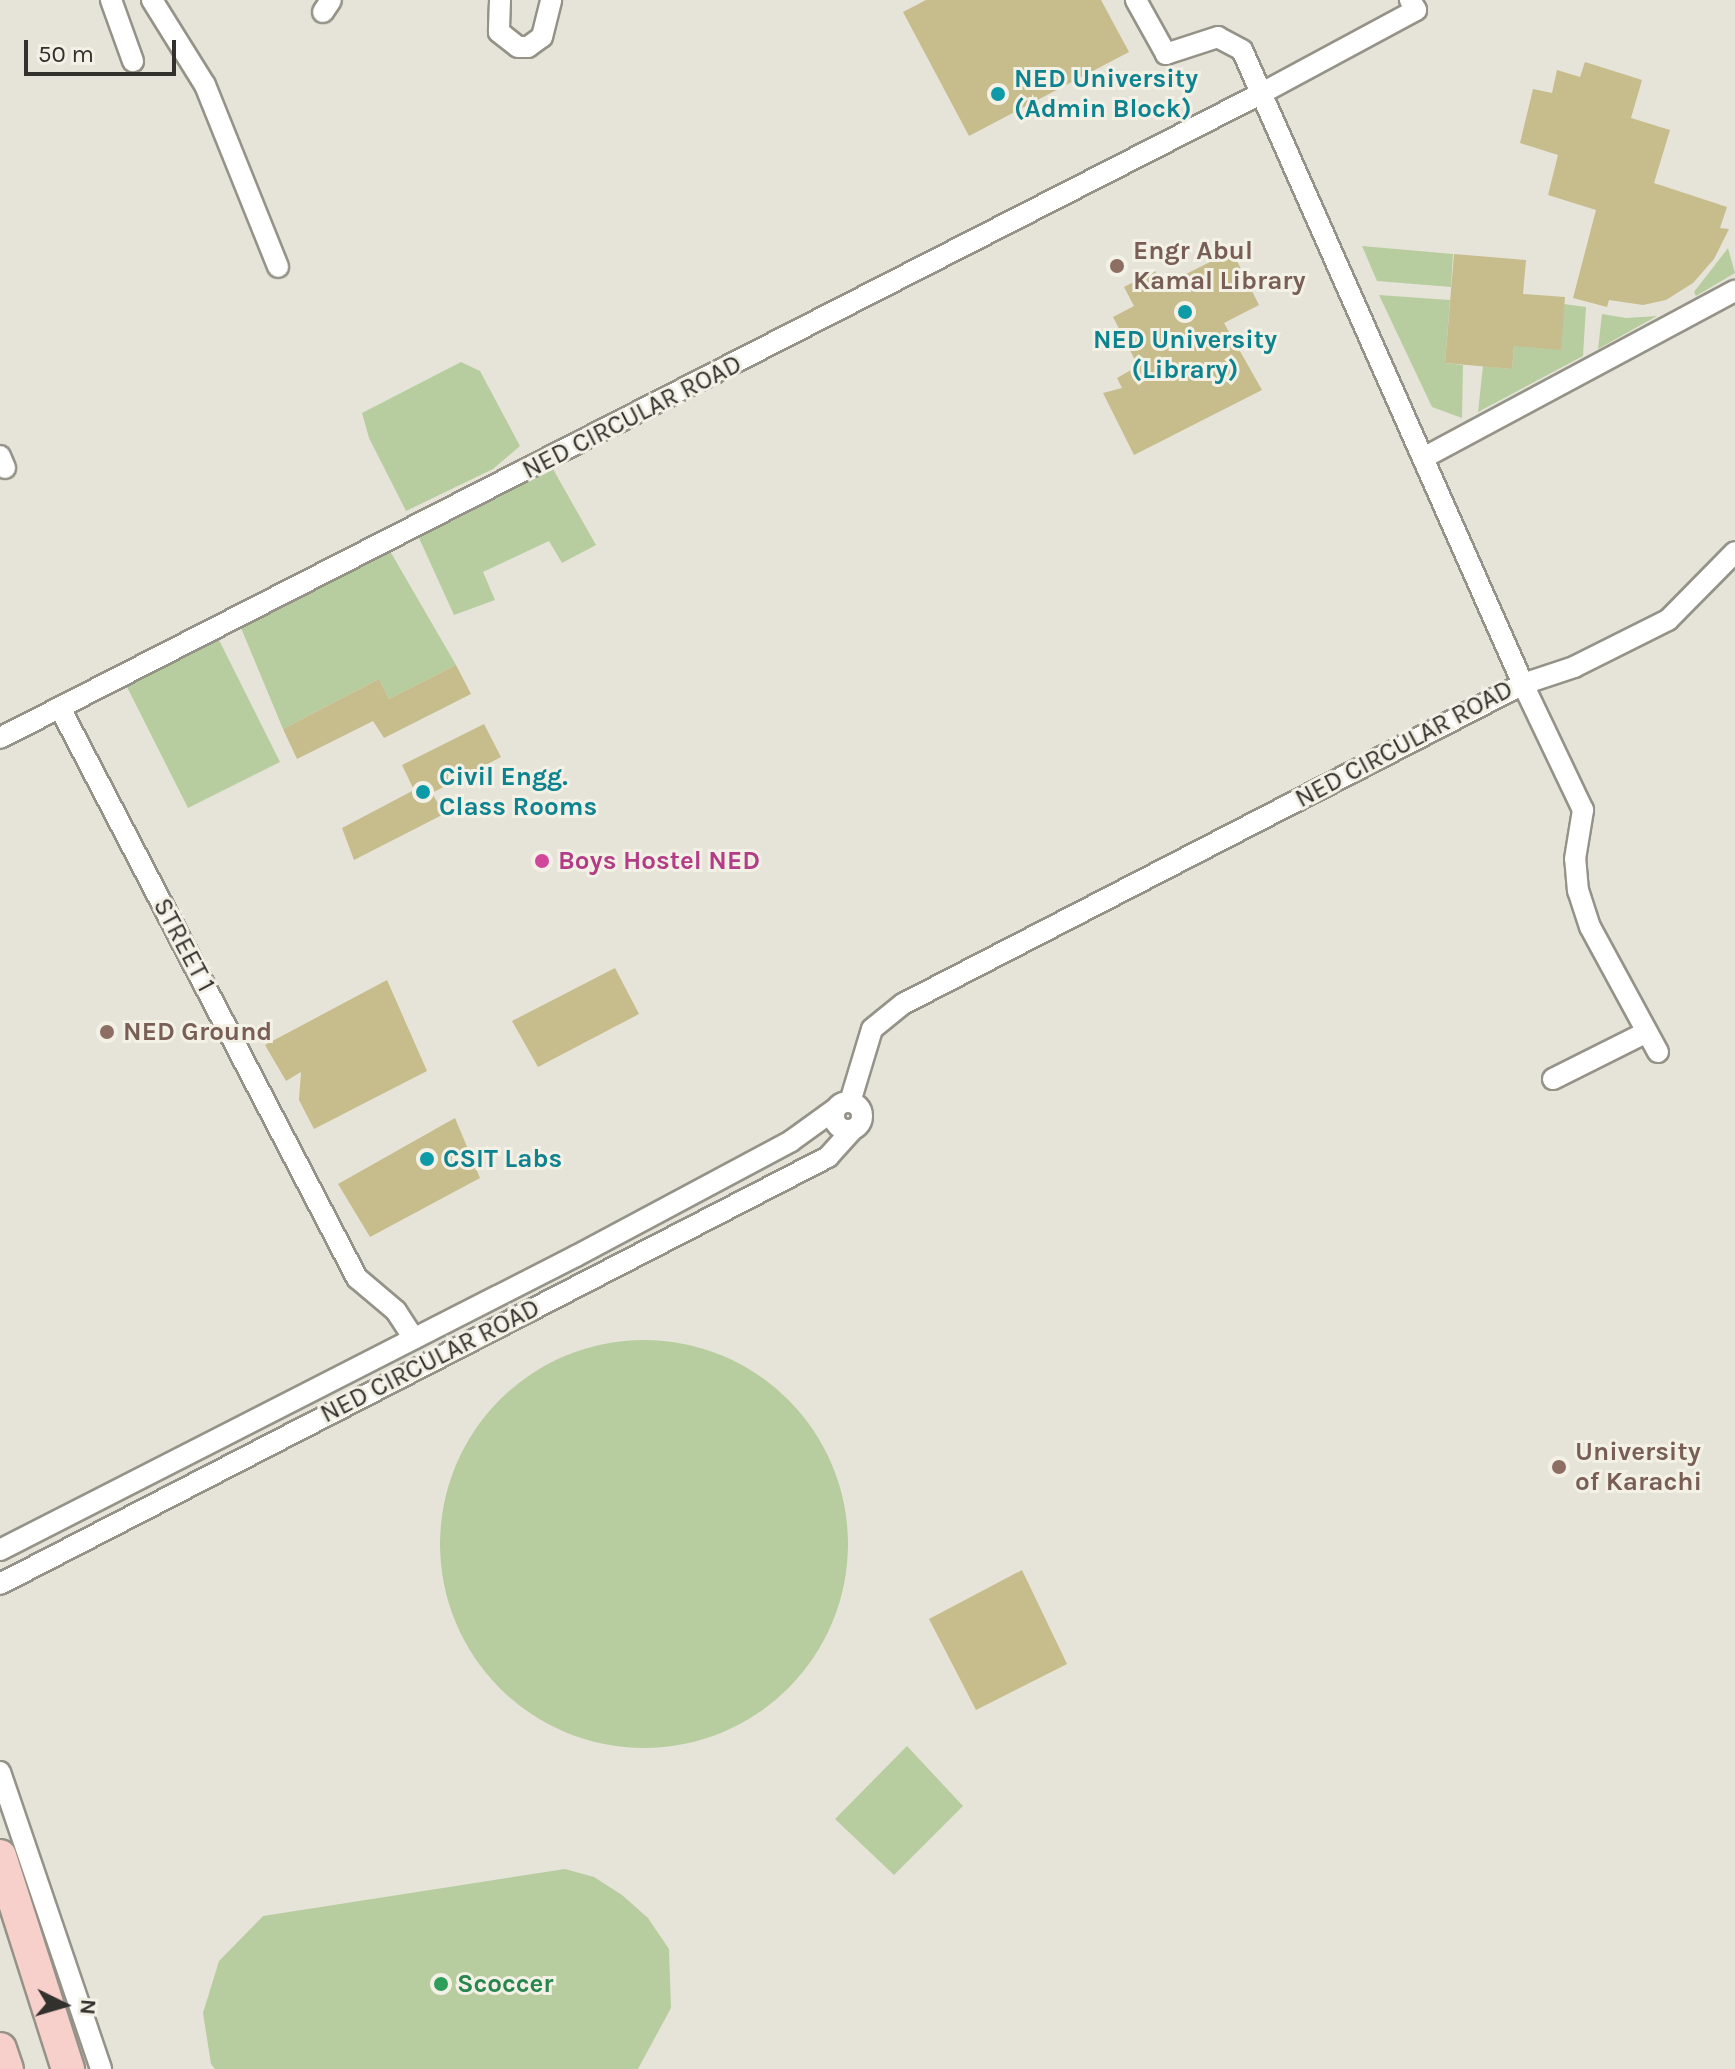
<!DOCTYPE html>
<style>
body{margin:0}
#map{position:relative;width:1735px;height:2069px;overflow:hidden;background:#e6e4d9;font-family:Karla,sans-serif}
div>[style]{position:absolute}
.green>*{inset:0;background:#b8cd9f}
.round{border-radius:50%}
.building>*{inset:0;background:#c7bc8b}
.roads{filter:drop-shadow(2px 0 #959388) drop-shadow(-2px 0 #959388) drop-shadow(0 2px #959388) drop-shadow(0 -2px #959388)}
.street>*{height:20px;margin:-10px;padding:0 10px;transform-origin:10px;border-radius:10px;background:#fff}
.street>.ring{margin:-10px;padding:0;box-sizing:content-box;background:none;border:20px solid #fff;border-radius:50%}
.primary>*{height:32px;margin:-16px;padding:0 16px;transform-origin:16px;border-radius:16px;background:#f8d0cb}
.dots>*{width:22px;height:22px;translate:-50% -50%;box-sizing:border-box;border:4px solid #f3f1e6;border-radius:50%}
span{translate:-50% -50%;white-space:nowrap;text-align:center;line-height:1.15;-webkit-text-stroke:6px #f3f1e6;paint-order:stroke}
.culture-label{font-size:26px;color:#0d838f;font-weight:700}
.left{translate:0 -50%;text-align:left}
.education-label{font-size:26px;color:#785e54;font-weight:700}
.street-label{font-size:26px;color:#32312d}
.hotel-label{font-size:26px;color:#b23c85;font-weight:700}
.leisure-label{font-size:26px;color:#27864d;font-weight:700}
.north{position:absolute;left:24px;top:1965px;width:80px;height:80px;-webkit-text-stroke:6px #f3f1e6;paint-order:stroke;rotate:95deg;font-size:22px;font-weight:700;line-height:32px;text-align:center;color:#32312d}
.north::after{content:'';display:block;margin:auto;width:28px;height:36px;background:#32312d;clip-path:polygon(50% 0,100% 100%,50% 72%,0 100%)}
.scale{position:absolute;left:24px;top:40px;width:152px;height:36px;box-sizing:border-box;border:4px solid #32312d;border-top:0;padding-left:10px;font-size:24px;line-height:28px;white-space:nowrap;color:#32312d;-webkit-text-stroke:6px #f3f1e6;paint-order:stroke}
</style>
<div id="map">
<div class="green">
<i style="clip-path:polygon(1362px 246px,1453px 254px,1451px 287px,1377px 281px)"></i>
<i style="clip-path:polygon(1728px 248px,1735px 273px,1696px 296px,1694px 292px)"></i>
<i style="clip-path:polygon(1379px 295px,1450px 300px,1445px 363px,1463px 365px,1462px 418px,1432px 407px)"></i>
<i style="clip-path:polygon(1564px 304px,1586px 307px,1583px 356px,1478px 412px,1483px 366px,1512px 369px,1514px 346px)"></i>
<i style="clip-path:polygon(1602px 314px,1626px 318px,1657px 316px,1598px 349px)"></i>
<i style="clip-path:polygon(461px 362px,480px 371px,520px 446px,493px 469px,406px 511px,369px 438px,362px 413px)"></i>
<i style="clip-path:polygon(553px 469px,596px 545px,562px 563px,549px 541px,483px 572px,495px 600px,454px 615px,419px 538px)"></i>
<i style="clip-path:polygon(390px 551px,456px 665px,389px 699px,379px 679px,283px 729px,241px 628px)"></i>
<i style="clip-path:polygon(217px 636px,280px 762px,188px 808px,125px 683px)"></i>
<i class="round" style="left:440px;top:1340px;width:408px;height:408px"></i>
<i style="clip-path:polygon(907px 1746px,963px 1806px,894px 1875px,835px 1819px)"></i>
<i style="clip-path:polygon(565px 1869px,594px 1877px,622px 1895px,648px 1918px,669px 1949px,671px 2008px,638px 2069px,215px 2069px,211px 2064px,203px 2013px,219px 1961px,263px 1916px)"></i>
</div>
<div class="building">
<i style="clip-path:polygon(926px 0,1101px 0,1129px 52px,969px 136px,903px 12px)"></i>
<i style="clip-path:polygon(1585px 62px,1642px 80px,1631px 118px,1670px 130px,1654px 183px,1727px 207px,1720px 228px,1729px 229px,1714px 259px,1693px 283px,1666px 300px,1643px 305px,1609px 300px,1607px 307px,1573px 298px,1596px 210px,1548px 195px,1558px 155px,1520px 143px,1533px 89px,1552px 93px,1557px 70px,1580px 77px)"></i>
<i style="clip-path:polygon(1232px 251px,1259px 305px,1224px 323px,1262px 390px,1134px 455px,1103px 393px,1122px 388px,1117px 378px,1138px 366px,1113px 317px,1134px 306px,1124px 287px,1155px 271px,1162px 286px)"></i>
<i style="clip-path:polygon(1454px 254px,1526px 260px,1523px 294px,1565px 297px,1561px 350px,1514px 346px,1512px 369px,1445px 363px)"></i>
<i style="clip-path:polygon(456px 665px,471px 694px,384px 738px,373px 721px,297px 759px,283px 729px,379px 679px,389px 699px)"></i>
<i style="clip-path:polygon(484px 724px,501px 757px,432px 793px,444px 814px,354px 860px,342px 828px,414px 790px,402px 765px)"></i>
<i style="clip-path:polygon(615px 968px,639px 1014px,538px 1067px,512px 1021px)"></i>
<i style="clip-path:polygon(387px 980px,427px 1071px,314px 1129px,299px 1100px,301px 1072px,286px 1081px,265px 1045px)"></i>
<i style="clip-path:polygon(455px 1118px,480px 1178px,370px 1237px,338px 1184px)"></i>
<i style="clip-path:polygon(1022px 1570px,1067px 1664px,976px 1710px,929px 1619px)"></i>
</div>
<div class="roads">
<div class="street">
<i style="left:111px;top:0;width:65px;rotate:70.2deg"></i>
<i style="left:152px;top:0;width:100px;rotate:58.1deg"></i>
<i style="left:205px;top:85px;width:196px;rotate:68.1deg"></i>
<i style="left:500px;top:0;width:32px;rotate:92deg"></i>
<i style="left:499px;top:32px;width:24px;rotate:38deg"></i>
<i style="left:518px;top:47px;width:10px"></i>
<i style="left:528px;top:47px;width:17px;rotate:-36deg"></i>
<i style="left:542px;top:37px;width:38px;rotate:-76deg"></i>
<i style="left:323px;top:12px;width:14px;rotate:-56deg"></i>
<i style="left:0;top:456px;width:13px;rotate:67deg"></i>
<i style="left:1425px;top:457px;width:352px;rotate:-28.2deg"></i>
<i style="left:60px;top:708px;width:643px;rotate:62.48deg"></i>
<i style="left:357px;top:1278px;width:51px;rotate:40.2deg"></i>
<i style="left:396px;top:1311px;width:33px;rotate:57deg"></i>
<i style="left:0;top:738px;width:1417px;rotate:-27.07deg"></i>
<i style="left:1262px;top:93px;width:175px;rotate:-28.3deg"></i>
<i style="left:1416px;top:10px;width:12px;rotate:-121deg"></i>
<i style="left:1658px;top:1052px;width:142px;rotate:-118.5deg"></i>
<i style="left:1590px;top:927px;width:38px;rotate:-108deg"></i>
<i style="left:1578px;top:891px;width:32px;rotate:-95deg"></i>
<i style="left:1575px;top:859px;width:50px;rotate:-80.7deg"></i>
<i style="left:1583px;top:810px;width:140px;rotate:-115.5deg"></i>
<i style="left:1523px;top:684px;width:54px;rotate:-18.4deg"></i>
<i style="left:1574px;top:667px;width:105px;rotate:-26.6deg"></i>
<i style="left:1668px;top:620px;width:95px;rotate:-45.4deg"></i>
<i style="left:1553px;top:1079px;width:105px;rotate:-26.6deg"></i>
<i class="ring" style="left:834px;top:1102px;width:8px;height:8px"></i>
<i style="left:850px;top:1102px;width:76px;rotate:-73.2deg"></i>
<i style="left:872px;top:1029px;width:40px;rotate:-39deg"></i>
<i style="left:903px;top:1004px;width:698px;rotate:-27.3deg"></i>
<i style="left:1523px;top:684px;width:693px;rotate:-113.9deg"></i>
<i style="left:1242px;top:50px;width:27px;rotate:-152deg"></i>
<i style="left:1218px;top:37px;width:55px;rotate:161.9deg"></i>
<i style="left:1166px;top:54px;width:62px;rotate:-119.1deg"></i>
<i style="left:0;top:1550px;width:647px;rotate:-27.04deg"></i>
<i style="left:576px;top:1256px;width:244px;rotate:-28.1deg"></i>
<i style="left:791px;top:1141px;width:53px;rotate:-35.8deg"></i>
<i style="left:0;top:1584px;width:932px;rotate:-27.28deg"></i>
<i style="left:828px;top:1157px;width:36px;rotate:-48deg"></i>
<i style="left:0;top:1772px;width:314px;rotate:71.2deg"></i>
</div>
<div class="primary">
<i style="left:0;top:1856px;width:224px;rotate:72.3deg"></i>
<i style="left:0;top:2049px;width:21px;rotate:71deg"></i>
</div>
</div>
<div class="dots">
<i style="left:998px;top:94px;background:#0f9aa8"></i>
<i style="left:1117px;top:266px;background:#8d6e63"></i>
<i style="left:1185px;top:312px;background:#0f9aa8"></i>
<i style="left:423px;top:792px;background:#0f9aa8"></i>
<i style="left:542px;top:861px;background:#d1479c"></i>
<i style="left:107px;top:1032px;background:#8d6e63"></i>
<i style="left:427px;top:1159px;background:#0f9aa8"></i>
<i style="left:1559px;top:1467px;background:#8d6e63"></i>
<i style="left:441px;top:1984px;background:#2e9e5b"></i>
</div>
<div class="culture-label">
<span class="left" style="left:1014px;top:94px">NED University<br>(Admin Block)</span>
<span style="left:1185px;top:355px">NED University<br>(Library)</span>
<span class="left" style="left:439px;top:792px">Civil Engg.<br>Class Rooms</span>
<span class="left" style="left:443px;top:1159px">CSIT Labs</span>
</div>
<div class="education-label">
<span class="left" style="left:1133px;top:266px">Engr Abul<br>Kamal Library</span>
<span class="left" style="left:123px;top:1032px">NED Ground</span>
<span class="left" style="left:1575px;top:1467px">University<br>of Karachi</span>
</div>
<div class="street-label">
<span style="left:632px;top:417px;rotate:-27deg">NED CIRCULAR ROAD</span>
<span style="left:1404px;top:744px;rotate:-28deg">NED CIRCULAR ROAD</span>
<span style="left:184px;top:945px;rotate:62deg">STREET 1</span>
<span style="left:430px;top:1361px;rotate:-27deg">NED CIRCULAR ROAD</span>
</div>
<div class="hotel-label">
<span class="left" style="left:558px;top:861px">Boys Hostel NED</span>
</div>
<div class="leisure-label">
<span class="left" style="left:457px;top:1984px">Scoccer</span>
</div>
<div class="north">N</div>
<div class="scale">50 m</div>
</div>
